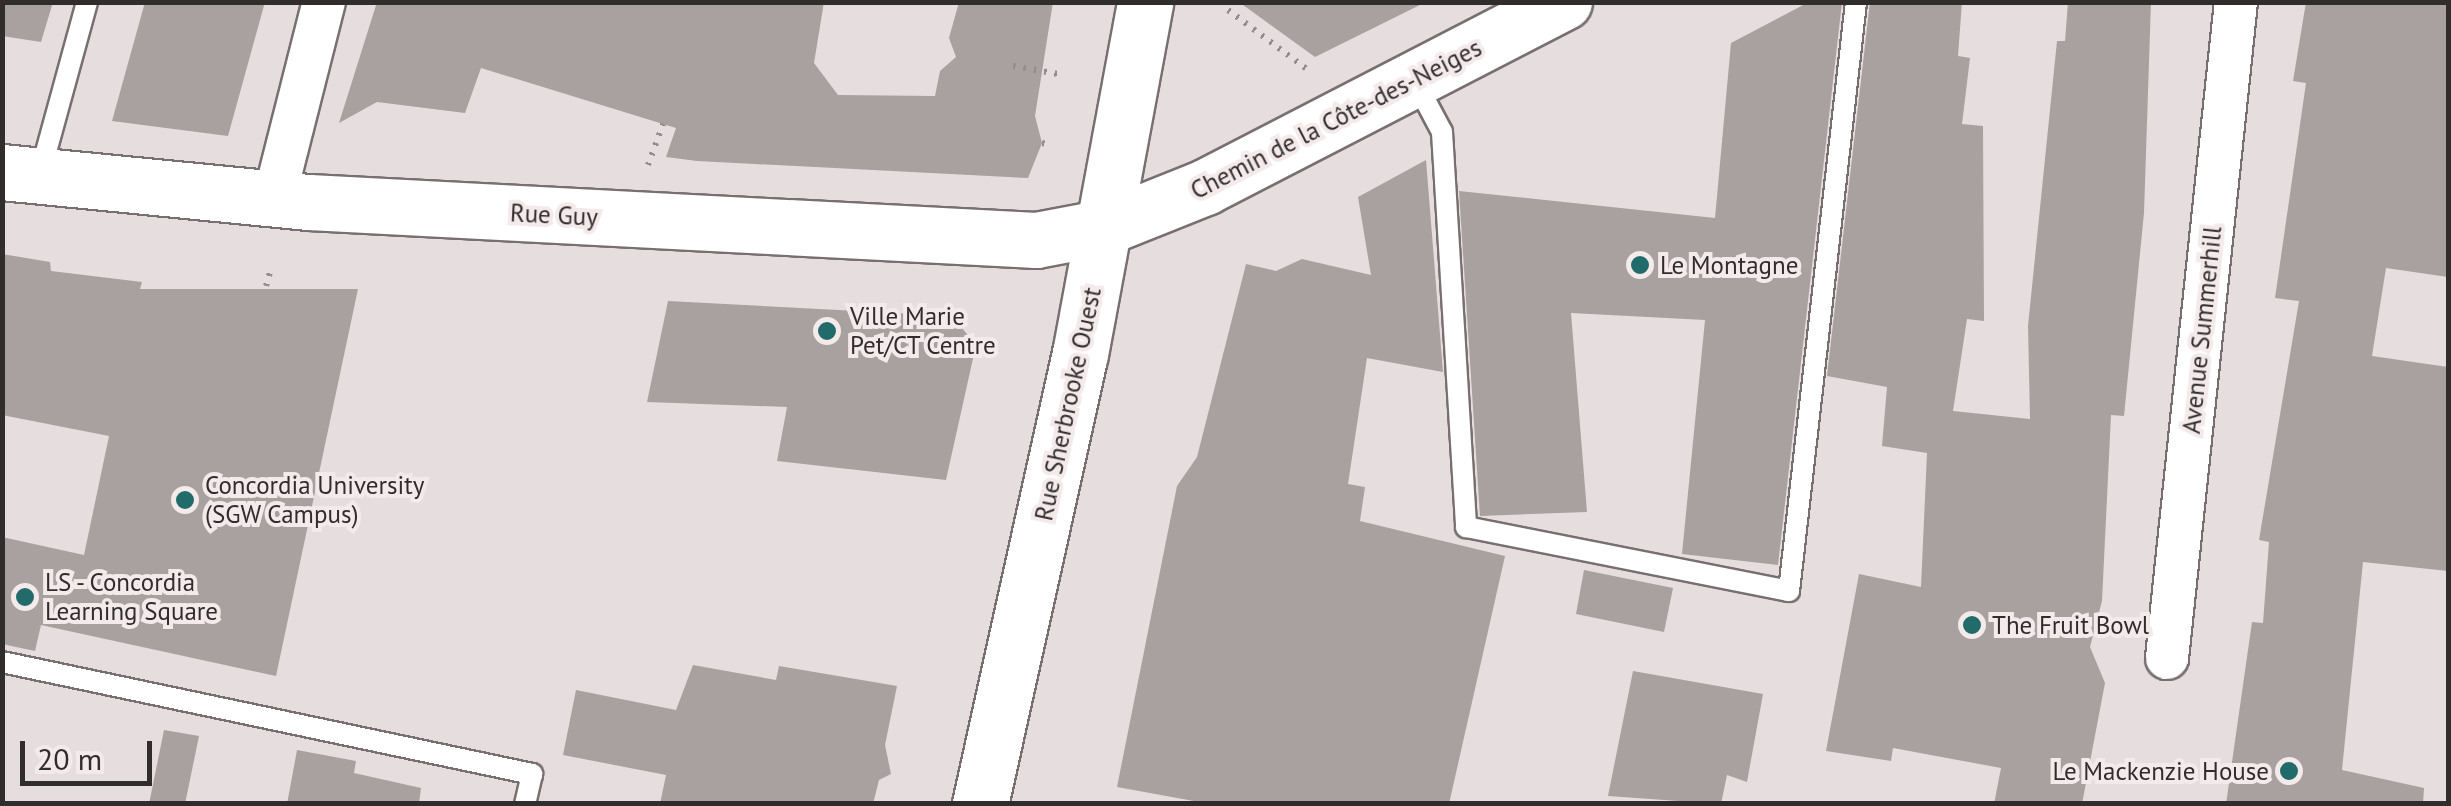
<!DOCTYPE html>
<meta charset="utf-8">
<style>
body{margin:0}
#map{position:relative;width:2451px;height:806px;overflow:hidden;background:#e6ddde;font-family:"PT Sans",sans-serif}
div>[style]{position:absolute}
.building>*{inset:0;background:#a9a0a0}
.path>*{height:6px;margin-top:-3px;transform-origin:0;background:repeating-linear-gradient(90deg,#948d8d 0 2.5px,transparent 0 10.5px)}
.roads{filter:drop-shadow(2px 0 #786f70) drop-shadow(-2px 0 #786f70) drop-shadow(0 2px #786f70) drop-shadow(0 -2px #786f70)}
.lane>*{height:20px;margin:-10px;padding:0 10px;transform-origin:10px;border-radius:10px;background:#fff}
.street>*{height:42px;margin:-21px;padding:0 21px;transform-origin:21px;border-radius:21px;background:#fff}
.secondary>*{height:55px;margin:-27.5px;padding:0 27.5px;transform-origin:27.5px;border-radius:27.5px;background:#fff}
.primary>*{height:55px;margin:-27.5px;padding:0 27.5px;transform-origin:27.5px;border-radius:27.5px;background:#fff}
.dots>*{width:28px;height:28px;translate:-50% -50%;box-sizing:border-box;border:5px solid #f4eaeb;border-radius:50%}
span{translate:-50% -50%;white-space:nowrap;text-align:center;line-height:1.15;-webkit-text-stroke:8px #f4eaeb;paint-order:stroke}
.street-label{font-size:25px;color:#312d2d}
.poi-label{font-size:25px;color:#312d2d}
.left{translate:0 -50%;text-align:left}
.right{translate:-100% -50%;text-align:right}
.frame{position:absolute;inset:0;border:5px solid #312d2d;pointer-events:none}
.scale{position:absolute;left:20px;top:741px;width:132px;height:45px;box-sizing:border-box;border:5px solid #312d2d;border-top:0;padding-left:12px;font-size:30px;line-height:35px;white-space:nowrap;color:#312d2d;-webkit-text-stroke:8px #f4eaeb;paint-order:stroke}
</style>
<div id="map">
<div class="building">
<i style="clip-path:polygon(2px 2px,53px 2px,41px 42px,2px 36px)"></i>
<i style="clip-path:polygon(145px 2px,265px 2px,228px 136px,112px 121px)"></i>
<i style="clip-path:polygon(377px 2px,824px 2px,814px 63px,838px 95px,935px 96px,940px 71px,956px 57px,949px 38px,959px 2px,1053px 2px,1035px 116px,1042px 143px,1028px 178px,697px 161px,666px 157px,676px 128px,481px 68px,465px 113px,377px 102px,339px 123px)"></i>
<i style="clip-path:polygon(1239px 2px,1426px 2px,1315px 57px)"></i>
<i style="clip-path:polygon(1809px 2px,1842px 2px,1778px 565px,1682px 554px,1705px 320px,1571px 313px,1587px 512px,1480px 516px,1459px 191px,1715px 218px,1731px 43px)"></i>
<i style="clip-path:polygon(1870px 2px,1962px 2px,1958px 56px,1970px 58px,1962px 124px,1983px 126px,1984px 321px,1967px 319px,1953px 411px,2030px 419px,2028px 326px,2057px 41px,2065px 41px,2068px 2px,2151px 2px,2144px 213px,2124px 416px,2111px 415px,2102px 601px,2090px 647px,2105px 683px,2082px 804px,1994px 804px,2001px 768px,1893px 748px,1891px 761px,1826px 751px,1859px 574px,1921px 587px,1927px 453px,1882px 446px,1887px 387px,1827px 376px)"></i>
<i style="clip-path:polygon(2306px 2px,2448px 2px,2448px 277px,2386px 268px,2372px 356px,2448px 367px,2448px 571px,2363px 562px,2342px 770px,2424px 788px,2423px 804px,2226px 804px,2252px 622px,2263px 623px,2269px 542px,2259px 540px,2299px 301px,2275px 298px,2306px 83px,2293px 81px)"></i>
<i style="clip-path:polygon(1426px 160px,1443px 372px,1367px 358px,1348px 484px,1365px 487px,1360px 521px,1505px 556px,1449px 804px,1210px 804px,1117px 787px,1177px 486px,1197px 457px,1246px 264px,1276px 271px,1302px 259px,1371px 275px,1358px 197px)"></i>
<i style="clip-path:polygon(2px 254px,50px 262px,51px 271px,142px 282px,140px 289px,358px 289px,276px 676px,41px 625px,35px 651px,2px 644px,2px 537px,84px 555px,109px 436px,2px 415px)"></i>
<i style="clip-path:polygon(668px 301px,952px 316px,976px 345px,946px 480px,777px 461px,787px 407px,647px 402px)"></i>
<i style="clip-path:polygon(1584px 570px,1673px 588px,1664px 632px,1576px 614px)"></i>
<i style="clip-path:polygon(693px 665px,776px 680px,779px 666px,897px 686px,885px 745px,891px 774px,879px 780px,873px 804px,660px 804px,666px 775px,563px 755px,576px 690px,676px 710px)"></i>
<i style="clip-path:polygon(1633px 671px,1763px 694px,1747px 782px,1727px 775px,1721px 804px,1608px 796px)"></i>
<i style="clip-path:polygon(164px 730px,199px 736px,185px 804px,149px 804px)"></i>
<i style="clip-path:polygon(297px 750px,356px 761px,354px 773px,421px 788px,419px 804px,287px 804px)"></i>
</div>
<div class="path">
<i style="left:1228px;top:10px;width:99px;rotate:36.8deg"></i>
<i style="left:1013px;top:66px;width:46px;rotate:10.1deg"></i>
<i style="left:1042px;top:143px;width:5px;rotate:11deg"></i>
<i style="left:648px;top:165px;width:44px;rotate:-69.9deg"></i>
<i style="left:266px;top:286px;width:15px;rotate:-74deg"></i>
</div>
<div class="roads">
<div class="lane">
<i style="left:1416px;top:83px;width:55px;rotate:62deg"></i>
<i style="left:1442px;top:132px;width:396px;rotate:86.5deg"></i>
<i style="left:1466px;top:527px;width:329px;rotate:11.2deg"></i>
<i style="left:1789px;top:591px;width:593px;rotate:-83.51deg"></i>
<i style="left:40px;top:174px;width:178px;rotate:-74.7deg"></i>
<i style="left:2px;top:662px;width:542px;rotate:11.93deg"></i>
<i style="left:532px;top:774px;width:31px;rotate:103deg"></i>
</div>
<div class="street">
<i style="left:274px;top:199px;width:203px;rotate:-75.8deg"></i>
<i style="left:2167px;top:658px;width:660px;rotate:-84deg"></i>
</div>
<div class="secondary">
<i style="left:2px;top:172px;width:308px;rotate:5.6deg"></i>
<i style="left:309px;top:202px;width:728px;rotate:2.99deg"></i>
<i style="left:1036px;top:240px;width:70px;rotate:-10.7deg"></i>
<i style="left:1105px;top:227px;width:108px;rotate:-21.8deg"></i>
<i style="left:1205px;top:187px;width:404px;rotate:-27.3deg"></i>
</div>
<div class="primary">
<i style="left:980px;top:804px;width:461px;rotate:-77.5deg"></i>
<i style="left:1080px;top:354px;width:358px;rotate:-79.5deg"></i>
</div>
</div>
<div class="dots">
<i style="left:1640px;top:265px;background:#216c6a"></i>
<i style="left:827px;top:331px;background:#216c6a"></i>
<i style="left:185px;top:500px;background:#216c6a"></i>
<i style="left:25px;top:597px;background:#216c6a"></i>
<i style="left:1972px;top:625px;background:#216c6a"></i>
<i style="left:2289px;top:771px;background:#216c6a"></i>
</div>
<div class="street-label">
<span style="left:1336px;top:119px;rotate:-27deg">Chemin de la Côte-des-Neiges</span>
<span style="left:554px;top:215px;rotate:3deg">Rue Guy</span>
<span style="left:2202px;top:330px;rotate:-84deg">Avenue Summerhill</span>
<span style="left:1068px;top:404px;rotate:-78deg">Rue Sherbrooke Ouest</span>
</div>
<div class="poi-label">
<span class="left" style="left:1660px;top:265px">Le Montagne</span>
<span class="left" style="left:850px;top:331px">Ville Marie<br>Pet/CT Centre</span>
<span class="left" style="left:205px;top:500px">Concordia University<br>(SGW Campus)</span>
<span class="left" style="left:45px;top:597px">LS - Concordia<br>Learning Square</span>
<span class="left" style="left:1992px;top:625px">The Fruit Bowl</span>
<span class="right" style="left:2269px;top:771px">Le Mackenzie House</span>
</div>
<div class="frame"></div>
<div class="scale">20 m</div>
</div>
